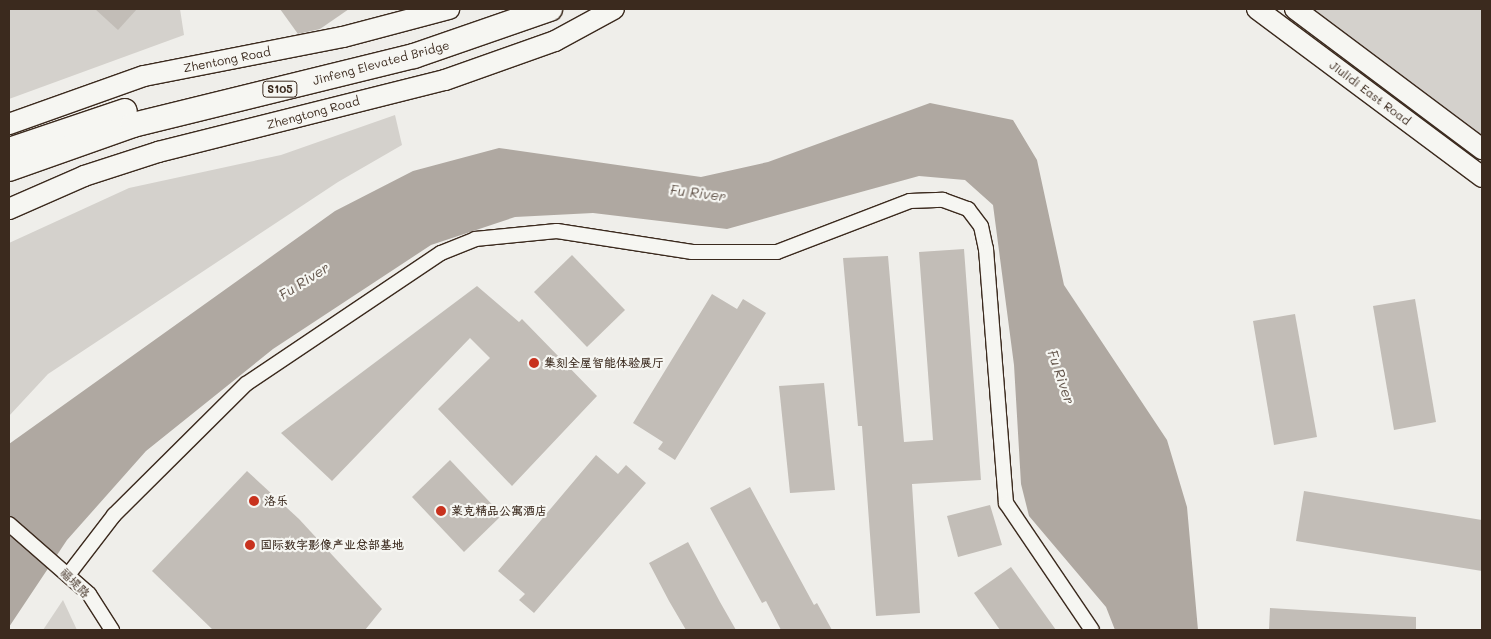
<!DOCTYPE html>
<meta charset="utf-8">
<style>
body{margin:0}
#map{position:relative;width:1491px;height:639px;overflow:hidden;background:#efeeea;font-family:Mali,"LXGW WenKai TC",sans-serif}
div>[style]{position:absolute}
.green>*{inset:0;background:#d4d1cc}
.water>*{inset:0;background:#afa8a1}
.building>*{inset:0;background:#c2bdb7}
.roads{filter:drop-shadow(1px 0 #3b2a1e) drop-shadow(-1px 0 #3b2a1e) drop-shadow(0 1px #3b2a1e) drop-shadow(0 -1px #3b2a1e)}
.minor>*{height:14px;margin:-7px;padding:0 7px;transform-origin:7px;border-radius:7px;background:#f6f6f2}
.secondary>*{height:20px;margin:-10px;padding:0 10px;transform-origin:10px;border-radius:10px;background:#f6f6f2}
.trunk>*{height:24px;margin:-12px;padding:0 12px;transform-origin:12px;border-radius:12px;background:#f6f6f2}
.dots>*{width:14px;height:14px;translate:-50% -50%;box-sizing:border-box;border:2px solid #f6f6f2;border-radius:50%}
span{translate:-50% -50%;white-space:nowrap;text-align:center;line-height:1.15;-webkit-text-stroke:4.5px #f6f6f2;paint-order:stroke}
.shield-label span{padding:1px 4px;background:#f6f6f2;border:1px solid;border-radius:4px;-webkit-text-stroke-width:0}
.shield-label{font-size:11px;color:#3b2a1e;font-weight:700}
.street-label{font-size:12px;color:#3b2a1e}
.poi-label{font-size:12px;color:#3b2a1e;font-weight:700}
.left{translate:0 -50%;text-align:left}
.water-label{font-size:14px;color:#64564c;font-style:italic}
.frame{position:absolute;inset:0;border:10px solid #3b2a1e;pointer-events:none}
</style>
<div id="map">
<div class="green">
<i style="clip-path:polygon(9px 9px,180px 9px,184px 35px,9px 99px)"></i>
<i style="clip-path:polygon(1312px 9px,1482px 9px,1482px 137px)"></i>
<i style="clip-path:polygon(395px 115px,402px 145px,338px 182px,48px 374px,9px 416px,9px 243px,129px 188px,281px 155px)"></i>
<i style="clip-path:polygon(63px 600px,77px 630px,43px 630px)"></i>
</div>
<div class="water">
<i style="clip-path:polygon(930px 103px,1013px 120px,1037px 160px,1064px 285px,1167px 440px,1187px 507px,1198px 630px,1115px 630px,1106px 607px,1029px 516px,1021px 484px,1014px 365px,993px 205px,965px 180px,919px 176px,727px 229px,593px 213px,515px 217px,431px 245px,273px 349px,146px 451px,67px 540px,9px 627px,9px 444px,335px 211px,413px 171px,499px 148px,701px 177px,768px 162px)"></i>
</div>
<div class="building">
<i style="clip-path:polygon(95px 9px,137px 9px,118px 30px)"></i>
<i style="clip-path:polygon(280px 9px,349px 9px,320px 29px,298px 34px)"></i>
<i style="clip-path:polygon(964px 249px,981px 480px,912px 484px,920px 613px,876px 616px,862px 426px,858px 426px,843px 258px,888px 256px,904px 442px,933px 440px,919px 252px)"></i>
<i style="clip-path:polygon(572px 255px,625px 310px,587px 347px,534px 292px)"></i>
<i style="clip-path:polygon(477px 286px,519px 322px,522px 319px,597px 396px,512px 486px,438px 409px,490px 358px,470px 338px,332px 481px,281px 433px)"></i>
<i style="clip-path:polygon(712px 294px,737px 309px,743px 299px,766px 313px,675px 460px,658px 449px,663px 442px,633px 423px)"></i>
<i style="clip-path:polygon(1415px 299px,1436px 422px,1394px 430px,1373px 306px)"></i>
<i style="clip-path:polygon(1295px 314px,1317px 437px,1274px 445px,1253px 321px)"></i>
<i style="clip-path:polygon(824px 383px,835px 490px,790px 493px,779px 386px)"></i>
<i style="clip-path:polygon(596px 455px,618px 474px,626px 465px,646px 483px,534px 613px,519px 600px,525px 594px,498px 571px)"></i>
<i style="clip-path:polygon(450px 460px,502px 515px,464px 552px,412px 497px)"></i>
<i style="clip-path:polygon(247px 471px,299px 519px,382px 609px,365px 630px,213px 630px,152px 571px)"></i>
<i style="clip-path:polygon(750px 487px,814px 605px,817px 603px,832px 630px,781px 630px,766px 601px,762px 603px,710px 508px)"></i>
<i style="clip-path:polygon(1304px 491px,1482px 520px,1482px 571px,1296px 541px)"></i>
<i style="clip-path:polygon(990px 505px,1002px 545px,958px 557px,947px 516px)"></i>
<i style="clip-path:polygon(688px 542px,720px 602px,736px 630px,686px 630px,669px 601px,649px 563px)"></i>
<i style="clip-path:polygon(1011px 567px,1056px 630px,1000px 630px,974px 593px)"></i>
<i style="clip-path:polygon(1270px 608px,1416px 617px,1416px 630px,1269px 630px)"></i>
</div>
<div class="roads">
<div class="minor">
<i style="left:9px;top:524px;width:106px;rotate:41.2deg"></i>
<i style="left:89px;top:594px;width:43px;rotate:57.4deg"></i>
<i style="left:68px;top:575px;width:76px;rotate:-52.5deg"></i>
<i style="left:114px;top:515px;width:186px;rotate:-44.8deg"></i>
<i style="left:246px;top:384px;width:235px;rotate:-33.9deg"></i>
<i style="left:441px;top:253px;width:37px;rotate:-22deg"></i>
<i style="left:475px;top:239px;width:82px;rotate:-5.6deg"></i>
<i style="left:557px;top:231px;width:137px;rotate:8.8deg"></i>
<i style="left:692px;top:252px;width:85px"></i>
<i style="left:777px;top:252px;width:142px;rotate:-21deg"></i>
<i style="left:910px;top:201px;width:33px;rotate:-2deg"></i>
<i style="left:943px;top:200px;width:27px;rotate:20deg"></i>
<i style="left:968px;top:209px;width:21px;rotate:53deg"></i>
<i style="left:981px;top:226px;width:24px;rotate:78deg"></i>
<i style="left:986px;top:249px;width:255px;rotate:85.5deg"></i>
<i style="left:1006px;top:503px;width:153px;rotate:55.9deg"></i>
</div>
<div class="secondary">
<i style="left:1257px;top:9px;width:281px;rotate:36.7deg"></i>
<i style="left:1295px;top:9px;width:234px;rotate:36.8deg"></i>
<i style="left:9px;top:124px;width:143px;rotate:-19.6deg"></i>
<i style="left:144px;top:76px;width:203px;rotate:-11.1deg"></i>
<i style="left:343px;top:37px;width:110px;rotate:-14.8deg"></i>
<i style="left:9px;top:209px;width:82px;rotate:-23.7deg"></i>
<i style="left:84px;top:176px;width:78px;rotate:-18deg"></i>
<i style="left:158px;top:152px;width:296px;rotate:-14.1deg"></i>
<i style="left:445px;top:80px;width:117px;rotate:-19.5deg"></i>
<i style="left:555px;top:41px;width:67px;rotate:-28.5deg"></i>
</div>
<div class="trunk">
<i style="left:9px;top:150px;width:122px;rotate:-18.6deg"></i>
<i style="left:9px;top:169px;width:132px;rotate:-19.5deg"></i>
<i style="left:133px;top:125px;width:289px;rotate:-13.8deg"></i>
<i style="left:414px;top:56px;width:144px;rotate:-19.1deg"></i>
</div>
</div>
<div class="dots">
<i style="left:534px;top:363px;background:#c8321e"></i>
<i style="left:254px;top:501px;background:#c8321e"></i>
<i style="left:441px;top:511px;background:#c8321e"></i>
<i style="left:250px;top:545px;background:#c8321e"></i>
</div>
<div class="shield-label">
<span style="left:280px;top:89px">S105</span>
</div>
<div class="street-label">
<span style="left:227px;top:60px;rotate:-11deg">Zhentong Road</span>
<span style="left:381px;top:63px;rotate:-15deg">Jinfeng Elevated Bridge</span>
<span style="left:1370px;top:93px;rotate:37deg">Jiulidi East Road</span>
<span style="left:313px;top:113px;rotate:-15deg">Zhengtong Road</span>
<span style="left:75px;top:583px;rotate:45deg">福堤路</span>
</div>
<div class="poi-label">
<span class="left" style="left:544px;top:363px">集刻全屋智能体验展厅</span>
<span class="left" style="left:264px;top:501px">洛乐</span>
<span class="left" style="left:451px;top:511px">莱克精品公寓酒店</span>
<span class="left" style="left:260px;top:545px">国际数字影像产业总部基地</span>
</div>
<div class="water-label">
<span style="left:698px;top:193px;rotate:7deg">Fu River</span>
<span style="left:304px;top:281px;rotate:-32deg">Fu River</span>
<span style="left:1061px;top:377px;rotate:71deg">Fu River</span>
</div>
<div class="frame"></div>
</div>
